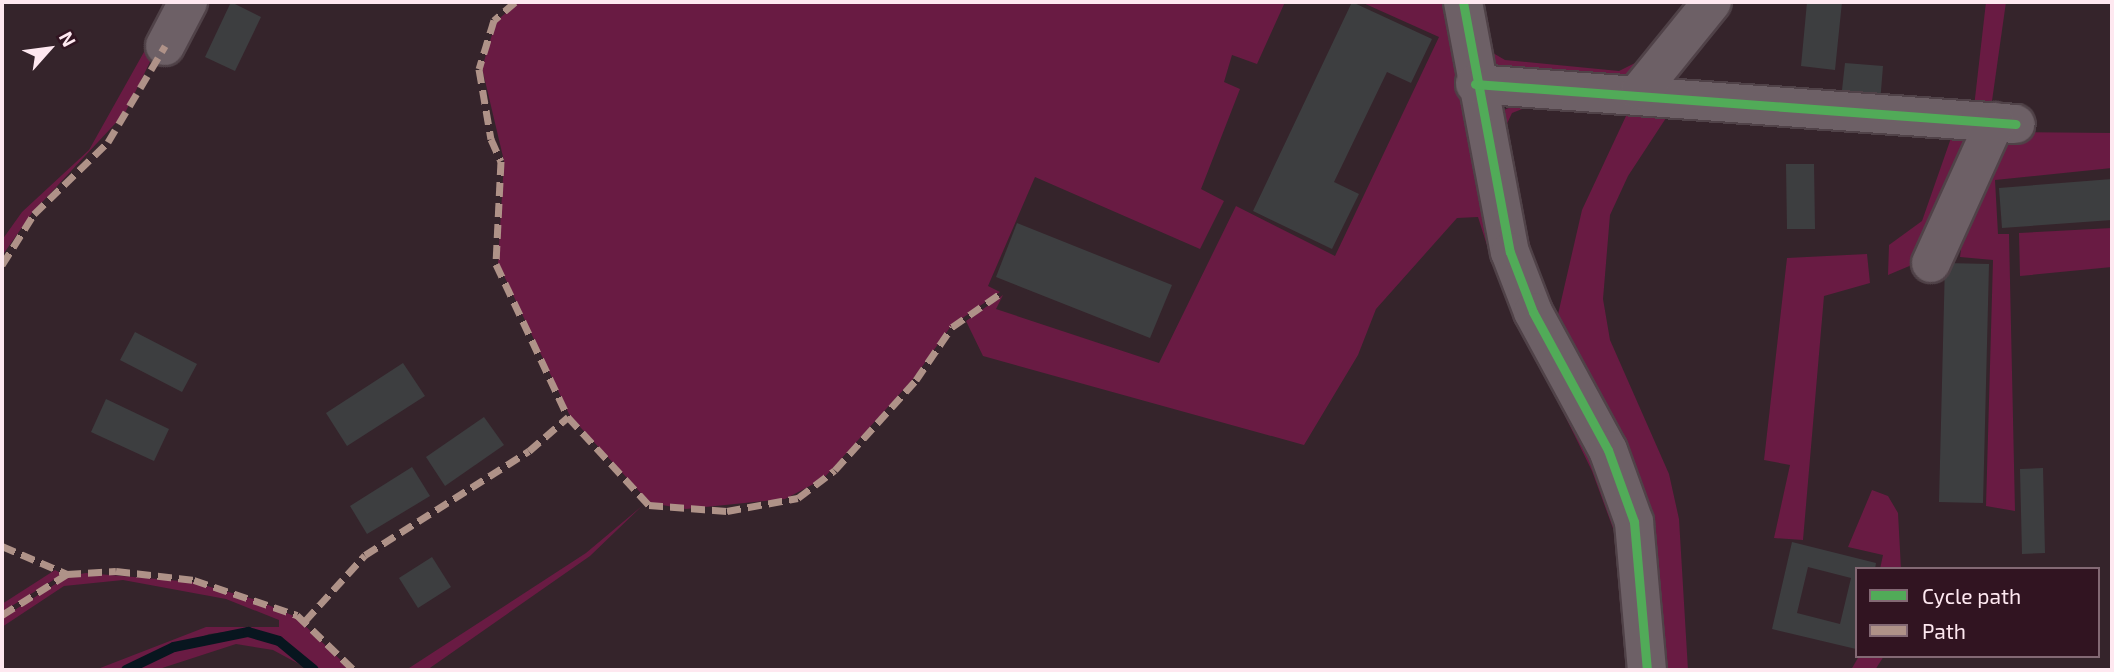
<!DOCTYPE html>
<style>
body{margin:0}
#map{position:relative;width:2114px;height:672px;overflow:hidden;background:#35242b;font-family:"Exo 2",sans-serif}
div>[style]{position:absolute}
.green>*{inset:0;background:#691b43}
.stream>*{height:10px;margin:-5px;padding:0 5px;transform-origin:5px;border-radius:5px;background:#08161f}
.building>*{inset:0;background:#3d3e40}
.roads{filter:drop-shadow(2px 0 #504248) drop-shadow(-2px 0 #504248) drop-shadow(0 2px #504248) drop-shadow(0 -2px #504248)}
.minor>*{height:38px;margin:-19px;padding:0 19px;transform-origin:19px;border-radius:19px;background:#6d6066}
.quiet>*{height:7px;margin-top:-3.5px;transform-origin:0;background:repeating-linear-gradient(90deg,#af9288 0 14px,transparent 0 21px)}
.cycleway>*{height:9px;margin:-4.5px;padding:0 4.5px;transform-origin:4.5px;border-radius:4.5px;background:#51ab58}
span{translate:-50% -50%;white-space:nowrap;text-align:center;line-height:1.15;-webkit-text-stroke:5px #311421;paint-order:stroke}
.frame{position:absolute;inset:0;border:4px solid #fee8f0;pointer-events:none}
.legend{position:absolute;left:1855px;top:567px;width:245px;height:91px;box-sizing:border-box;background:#311421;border:2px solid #836974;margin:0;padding:9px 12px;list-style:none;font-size:21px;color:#fee8f0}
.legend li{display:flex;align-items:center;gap:14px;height:35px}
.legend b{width:35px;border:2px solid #836974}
.north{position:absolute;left:14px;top:14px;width:70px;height:70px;-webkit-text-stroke:5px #311421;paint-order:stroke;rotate:62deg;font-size:19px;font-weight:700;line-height:28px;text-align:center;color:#fee8f0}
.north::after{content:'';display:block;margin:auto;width:24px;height:32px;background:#fee8f0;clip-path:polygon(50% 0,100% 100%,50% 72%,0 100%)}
</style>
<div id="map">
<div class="green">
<i style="clip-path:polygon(172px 2px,169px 23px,125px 113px,32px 213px,2px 256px,2px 240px,22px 212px,89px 150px)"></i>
<i style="clip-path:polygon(519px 2px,1285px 2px,1257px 64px,1232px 55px,1224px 82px,1240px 89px,1201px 189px,1224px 201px,1200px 249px,1035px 177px,988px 286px,1000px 292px,951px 326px,914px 378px,823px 479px,785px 499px,686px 509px,650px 503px,570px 416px,498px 263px,504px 161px,482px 68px,496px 21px)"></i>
<i style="clip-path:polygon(1361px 2px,1450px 2px,1476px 142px,1605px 465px,1626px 564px,1592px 471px,1497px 277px,1478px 217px,1457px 218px,1376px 309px,1358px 355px,1304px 445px,983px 356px,966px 321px,1003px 295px,996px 309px,1159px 363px,1236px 206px,1335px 256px,1439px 37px)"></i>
<i style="clip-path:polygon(1690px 2px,1634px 80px,1494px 74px,1488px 50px,1505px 60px,1619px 71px,1637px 62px)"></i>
<i style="clip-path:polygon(1986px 2px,2006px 2px,1991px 108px,1974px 107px)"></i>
<i style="clip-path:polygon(evenodd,1534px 97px,1970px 133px,1926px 259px,1888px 275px,1889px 245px,1922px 221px,1951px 138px,1666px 118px,1628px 176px,1610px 215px,1603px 299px,1610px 340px,1669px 474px,1679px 519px,1688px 670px,1654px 670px,1653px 602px,1633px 489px,1541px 316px,1517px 234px,1498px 130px,1504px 110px,1534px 97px,1535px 104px,1626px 116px,1582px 210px,1556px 323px,1544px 299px,1507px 155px,1505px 128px,1512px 113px,1535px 104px)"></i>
<i style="clip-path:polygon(1997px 132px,2112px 133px,2112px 168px,1995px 180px,1998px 234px,2009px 234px,2015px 511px,1986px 506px,1993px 260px,1960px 257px,1968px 195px)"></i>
<i style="clip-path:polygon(2112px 228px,2112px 267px,2020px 276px,2019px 233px)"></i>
<i style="clip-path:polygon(1867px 254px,1870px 283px,1824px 296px,1803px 540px,1774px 538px,1790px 465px,1764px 460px,1787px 258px)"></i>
<i style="clip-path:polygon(1872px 490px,1888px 496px,1898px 513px,1901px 569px,1880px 569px,1883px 555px,1848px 547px)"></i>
<i style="clip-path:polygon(642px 506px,590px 556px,427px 670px,406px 670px,586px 553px)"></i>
<i style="clip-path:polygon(55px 570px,63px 574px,2px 612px,2px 604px)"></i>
<i style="clip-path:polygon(86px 573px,193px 582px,257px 600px,296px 617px,351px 670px,318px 670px,281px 639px,249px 629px,209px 634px,118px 670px,95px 670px,206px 627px,279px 627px,279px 620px,226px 599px,123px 580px,64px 586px,2px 627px,2px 618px,68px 576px)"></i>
<i style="clip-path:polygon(248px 634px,278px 643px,310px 670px,273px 650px,236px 644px,156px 670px,135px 670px,175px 649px)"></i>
<i style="clip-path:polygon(1859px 656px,1884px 656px,1875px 670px,1851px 670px)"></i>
</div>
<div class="stream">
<i style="left:126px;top:670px;width:53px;rotate:-25.6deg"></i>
<i style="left:174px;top:647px;width:76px;rotate:-11.5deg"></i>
<i style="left:248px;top:632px;width:32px;rotate:16deg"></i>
<i style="left:279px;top:641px;width:45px;rotate:39.6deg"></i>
</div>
<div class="building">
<i style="clip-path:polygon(231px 2px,261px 17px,235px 71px,205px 57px)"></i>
<i style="clip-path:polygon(1352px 2px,1432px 39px,1411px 83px,1387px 72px,1334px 182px,1359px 194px,1332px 249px,1253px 211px)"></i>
<i style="clip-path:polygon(1807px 2px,1842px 2px,1835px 70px,1801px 66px)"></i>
<i style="clip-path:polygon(1845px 63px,1883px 66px,1880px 103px,1841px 99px)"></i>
<i style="clip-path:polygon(1786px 164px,1814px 164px,1815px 229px,1787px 229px)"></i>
<i style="clip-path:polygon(2112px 179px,2112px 220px,2002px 228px,1999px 188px)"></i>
<i style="clip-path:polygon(1017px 223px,1172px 285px,1150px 338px,996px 277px)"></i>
<i style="clip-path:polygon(1945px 263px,1989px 264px,1983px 503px,1939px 502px)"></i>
<i style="clip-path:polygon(135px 332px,197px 364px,182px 392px,120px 360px)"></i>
<i style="clip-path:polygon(403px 363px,425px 396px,347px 446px,326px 413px)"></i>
<i style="clip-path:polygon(106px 399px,169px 429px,154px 461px,91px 432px)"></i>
<i style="clip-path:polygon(484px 417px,504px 445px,445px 486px,426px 457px)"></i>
<i style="clip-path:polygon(412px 467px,430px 496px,367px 534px,350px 506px)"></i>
<i style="clip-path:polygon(2043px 468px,2045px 553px,2022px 554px,2020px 469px)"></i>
<i style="clip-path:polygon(evenodd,1792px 542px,1876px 563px,1875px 569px,1857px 569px,1856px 649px,1772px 629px,1792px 542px,1808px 567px,1851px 578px,1840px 624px,1797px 613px,1808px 567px)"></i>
<i style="clip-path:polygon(432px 557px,451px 587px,418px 608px,399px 578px)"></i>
</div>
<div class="roads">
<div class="minor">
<i style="left:1463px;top:2px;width:254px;rotate:79.4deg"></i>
<i style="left:1510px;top:252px;width:64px;rotate:69deg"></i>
<i style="left:1533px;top:312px;width:157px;rotate:61.5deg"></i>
<i style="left:1608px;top:450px;width:77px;rotate:70.1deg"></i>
<i style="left:1634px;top:522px;width:149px;rotate:85deg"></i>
<i style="left:165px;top:46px;width:50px;rotate:-62.4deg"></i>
<i style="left:1475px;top:84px;width:542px;rotate:4.23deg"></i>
<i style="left:1640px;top:91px;width:114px;rotate:-51deg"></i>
<i style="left:1931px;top:263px;width:155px;rotate:-65.6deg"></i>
</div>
</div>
<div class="quiet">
<i style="left:515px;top:2px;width:28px;rotate:139deg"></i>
<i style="left:494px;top:20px;width:51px;rotate:107deg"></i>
<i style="left:479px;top:69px;width:71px;rotate:80.3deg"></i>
<i style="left:491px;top:139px;width:24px;rotate:66deg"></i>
<i style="left:501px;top:161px;width:103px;rotate:92.8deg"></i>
<i style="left:496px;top:264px;width:169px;rotate:64.8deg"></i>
<i style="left:568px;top:417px;width:120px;rotate:47.4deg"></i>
<i style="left:649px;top:505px;width:78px;rotate:4.4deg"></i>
<i style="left:727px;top:511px;width:72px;rotate:-10.4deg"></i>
<i style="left:798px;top:498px;width:46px;rotate:-37.1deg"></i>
<i style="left:835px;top:470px;width:121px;rotate:-48deg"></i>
<i style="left:916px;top:380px;width:64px;rotate:-55.8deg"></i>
<i style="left:952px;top:327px;width:60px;rotate:-34.8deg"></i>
<i style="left:2px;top:265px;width:60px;rotate:-57.9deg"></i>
<i style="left:34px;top:214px;width:103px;rotate:-44.2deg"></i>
<i style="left:108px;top:142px;width:112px;rotate:-59.3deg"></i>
<i style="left:2px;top:546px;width:71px;rotate:23.3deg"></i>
<i style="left:2px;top:615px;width:77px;rotate:-32.2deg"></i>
<i style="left:67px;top:574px;width:49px;rotate:-3.5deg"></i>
<i style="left:116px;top:571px;width:79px;rotate:6.6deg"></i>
<i style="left:194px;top:580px;width:109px;rotate:18.8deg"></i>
<i style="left:297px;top:615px;width:79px;rotate:44deg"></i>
<i style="left:305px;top:621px;width:89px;rotate:-47.7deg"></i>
<i style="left:365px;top:555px;width:194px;rotate:-32.4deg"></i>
<i style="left:529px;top:451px;width:52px;rotate:-41.1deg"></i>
</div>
<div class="cycleway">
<i style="left:1463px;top:2px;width:254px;rotate:79.4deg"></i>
<i style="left:1510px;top:252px;width:64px;rotate:69deg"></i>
<i style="left:1533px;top:312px;width:157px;rotate:61.5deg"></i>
<i style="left:1608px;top:450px;width:77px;rotate:70.1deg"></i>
<i style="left:1634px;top:522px;width:149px;rotate:85deg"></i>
<i style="left:1475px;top:84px;width:542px;rotate:4.23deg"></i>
</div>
<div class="frame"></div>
<ul class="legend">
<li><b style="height:9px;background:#51ab58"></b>Cycle path</li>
<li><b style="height:9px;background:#af9288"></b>Path</li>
</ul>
<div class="north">N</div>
</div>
